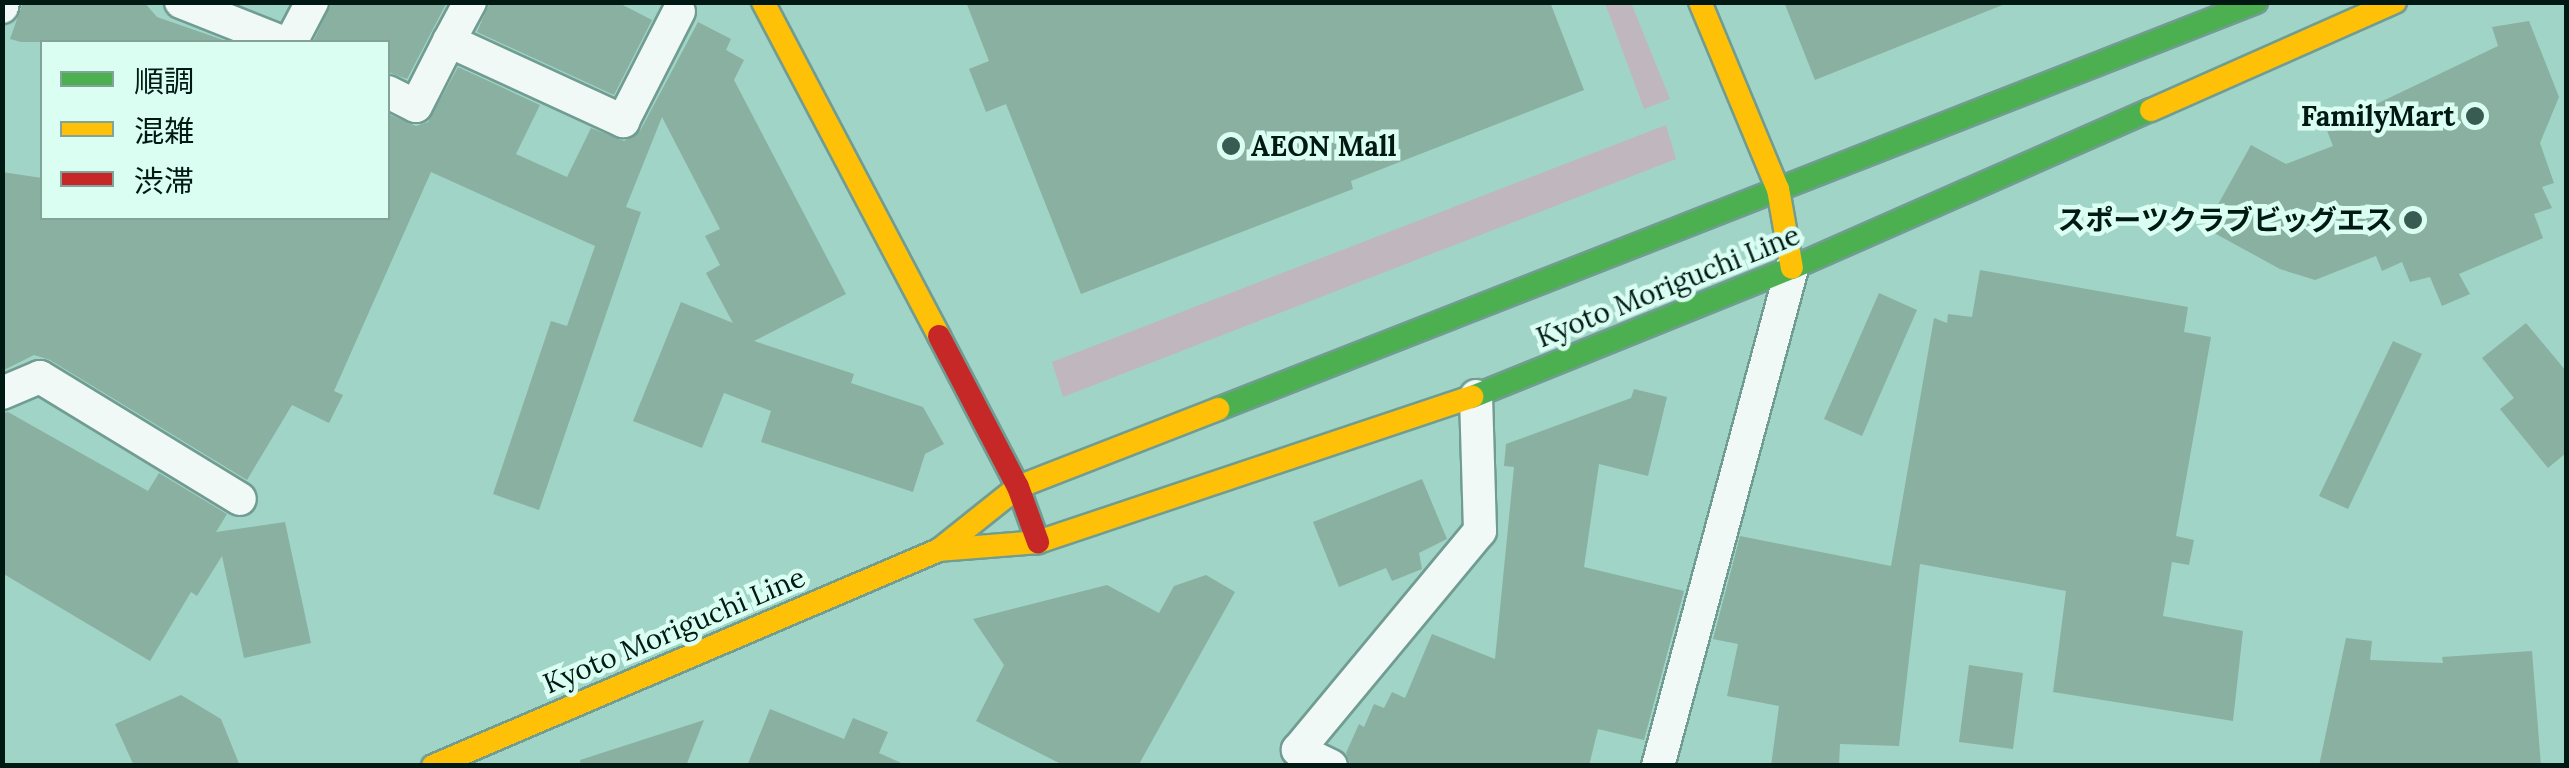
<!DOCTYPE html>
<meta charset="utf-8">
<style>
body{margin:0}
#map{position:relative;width:2569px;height:768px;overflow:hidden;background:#a0d4c6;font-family:Lora,"Noto Sans JP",serif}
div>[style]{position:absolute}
.green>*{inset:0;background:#c0b6bd}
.building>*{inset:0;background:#8ab0a1}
.roads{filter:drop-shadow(2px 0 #719c92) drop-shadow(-2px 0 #719c92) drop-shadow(0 2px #719c92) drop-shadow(0 -2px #719c92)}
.street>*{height:32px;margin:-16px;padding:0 16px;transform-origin:16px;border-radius:16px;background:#f1f9f6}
.fast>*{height:22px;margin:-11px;padding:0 11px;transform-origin:11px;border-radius:11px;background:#4caf50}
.slow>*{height:22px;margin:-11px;padding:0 11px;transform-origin:11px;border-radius:11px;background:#ffc107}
.jam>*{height:22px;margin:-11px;padding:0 11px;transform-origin:11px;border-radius:11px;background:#c62828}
.dots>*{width:28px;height:28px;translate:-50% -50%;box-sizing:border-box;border:5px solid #dbfef3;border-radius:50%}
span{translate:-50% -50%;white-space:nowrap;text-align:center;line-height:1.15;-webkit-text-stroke:9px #dbfef3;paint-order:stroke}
.poi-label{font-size:28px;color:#001a13;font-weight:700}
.right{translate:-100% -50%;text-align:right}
.left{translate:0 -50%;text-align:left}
.street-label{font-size:28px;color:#001a13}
.frame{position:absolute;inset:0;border:5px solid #001a13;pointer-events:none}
.legend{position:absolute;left:40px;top:40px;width:350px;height:180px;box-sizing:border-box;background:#dbfef3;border:2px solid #83a399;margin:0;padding:12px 18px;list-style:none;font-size:30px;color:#001a13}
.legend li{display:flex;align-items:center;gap:20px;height:50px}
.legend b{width:50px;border:2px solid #83a399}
</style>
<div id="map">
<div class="green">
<i style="clip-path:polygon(1605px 3px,1631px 3px,1670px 99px,1644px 109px)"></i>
<i style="clip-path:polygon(1666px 125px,1676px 159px,1063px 397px,1052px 362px)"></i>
</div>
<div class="building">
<i style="clip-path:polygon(23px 2px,144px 2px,157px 17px,229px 42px,21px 42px,10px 39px)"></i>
<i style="clip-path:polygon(332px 2px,447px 2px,407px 79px,388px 72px,388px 42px,313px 42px)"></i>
<i style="clip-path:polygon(490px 2px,617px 2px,652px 20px,614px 95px,477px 32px)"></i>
<i style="clip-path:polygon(966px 2px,1550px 2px,1584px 90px,1351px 181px,1353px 189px,1081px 294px,1006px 104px,986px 112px,969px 69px,989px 61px)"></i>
<i style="clip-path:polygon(1784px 2px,2005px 2px,2005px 4px,1815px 80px)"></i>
<i style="clip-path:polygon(2529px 21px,2559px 97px,2540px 143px,2554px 183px,2542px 187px,2552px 208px,2534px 214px,2543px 238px,2459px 274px,2470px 294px,2442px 306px,2430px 277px,2410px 282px,2402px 262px,2382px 271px,2376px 256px,2315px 280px,2280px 269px,2205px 228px,2251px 145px,2286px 164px,2333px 146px,2326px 128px,2498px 46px,2492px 27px)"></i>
<i style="clip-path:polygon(698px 22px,731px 39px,726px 50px,744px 60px,734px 80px,846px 294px,754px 341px,854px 374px,851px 383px,923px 407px,944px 444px,925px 454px,913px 492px,761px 442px,771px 411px,724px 393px,702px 448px,633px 421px,681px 302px,733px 323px,706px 273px,720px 265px,705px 236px,720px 229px,662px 117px,626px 207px,641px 212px,539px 510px,493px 494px,551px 321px,567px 326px,595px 246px,431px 172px,334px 391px,343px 395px,329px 423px,292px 405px,247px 480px,50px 360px,34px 355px,2px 371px,2px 172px,42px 178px,42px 218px,388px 218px,388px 114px,416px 126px,428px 122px,458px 67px,540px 105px,516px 154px,567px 177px,591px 128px,624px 141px,640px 131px)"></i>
<i style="clip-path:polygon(1980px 270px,2188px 307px,2184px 332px,2211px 337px,2176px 536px,2194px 540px,2189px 565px,2172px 562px,2163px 616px,2243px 631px,2233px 721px,2053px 692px,2066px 591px,1920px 564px,1899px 746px,1840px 744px,1839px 766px,1771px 766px,1779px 706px,1727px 696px,1738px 644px,1713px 639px,1740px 536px,1891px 566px,1934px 318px,1947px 323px,1948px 314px,1972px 317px)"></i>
<i style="clip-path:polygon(1879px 293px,1917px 310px,1862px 436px,1824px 419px)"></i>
<i style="clip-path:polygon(2526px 323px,2566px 371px,2566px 453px,2548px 468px,2500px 409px,2514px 398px,2482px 358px)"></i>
<i style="clip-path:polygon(2393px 341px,2422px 354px,2348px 509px,2319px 496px)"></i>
<i style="clip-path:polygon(1634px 389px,1667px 397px,1648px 476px,1599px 464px,1584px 567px,1684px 591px,1644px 740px,1598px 729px,1589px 766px,1351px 766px,1346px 753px,1359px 724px,1364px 727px,1374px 704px,1384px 708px,1392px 692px,1405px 698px,1432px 634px,1495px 659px,1514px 467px,1504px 466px,1506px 444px,1631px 398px)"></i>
<i style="clip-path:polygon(8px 412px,148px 491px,159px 473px,227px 514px,216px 532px,285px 522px,311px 643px,244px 658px,222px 556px,197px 596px,191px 592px,150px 661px,2px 573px,2px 413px)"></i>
<i style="clip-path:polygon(1422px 479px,1447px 539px,1419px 553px,1422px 569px,1392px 581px,1386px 568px,1339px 587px,1313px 522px)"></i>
<i style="clip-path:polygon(1206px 575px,1235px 592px,1138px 766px,1065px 766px,976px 721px,1004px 665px,973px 619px,1107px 585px,1159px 613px,1174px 586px)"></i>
<i style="clip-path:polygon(2346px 638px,2372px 641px,2370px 660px,2443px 663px,2442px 657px,2532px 651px,2541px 766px,2319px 766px)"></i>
<i style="clip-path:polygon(1969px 665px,2023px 673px,2013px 749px,1959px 742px)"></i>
<i style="clip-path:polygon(181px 695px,221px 719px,240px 766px,134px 766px,115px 724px)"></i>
<i style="clip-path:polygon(770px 709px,844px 739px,853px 718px,888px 732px,879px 753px,908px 766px,747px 766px)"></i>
<i style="clip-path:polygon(704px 720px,686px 766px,581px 766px,580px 760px)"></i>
</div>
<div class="roads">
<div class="street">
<i style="left:181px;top:2px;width:109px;rotate:21.6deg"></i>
<i style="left:2px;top:7px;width:5px;rotate:-79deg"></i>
<i style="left:449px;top:41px;width:44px;rotate:-61.7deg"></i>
<i style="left:291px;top:42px;width:45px;rotate:-62.3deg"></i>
<i style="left:388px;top:92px;width:31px;rotate:27deg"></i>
<i style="left:416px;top:106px;width:73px;rotate:-63.1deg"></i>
<i style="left:449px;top:41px;width:192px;rotate:24.7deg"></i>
<i style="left:623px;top:121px;width:123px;rotate:-63deg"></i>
<i style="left:2px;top:393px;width:41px;rotate:-22.8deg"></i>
<i style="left:40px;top:377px;width:234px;rotate:31.4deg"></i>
<i style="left:1331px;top:766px;width:37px;rotate:-154deg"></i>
<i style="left:1298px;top:750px;width:285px;rotate:-50.3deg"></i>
<i style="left:1480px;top:531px;width:135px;rotate:-91.7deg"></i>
<i style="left:1658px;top:766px;width:516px;rotate:-74.94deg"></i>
</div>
<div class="fast">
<i style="left:1472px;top:397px;width:345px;rotate:-22deg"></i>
<i style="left:1792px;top:268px;width:392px;rotate:-23.8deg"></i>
<i style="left:1218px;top:409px;width:1115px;rotate:-21.41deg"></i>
</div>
<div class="slow">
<i style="left:763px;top:2px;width:378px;rotate:62.2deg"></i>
<i style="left:1700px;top:2px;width:203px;rotate:67.4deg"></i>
<i style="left:1778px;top:189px;width:80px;rotate:80deg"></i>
<i style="left:2151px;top:110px;width:267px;rotate:-23.9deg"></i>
<i style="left:939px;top:550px;width:99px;rotate:-4.6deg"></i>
<i style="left:1038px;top:542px;width:458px;rotate:-18.5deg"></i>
<i style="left:433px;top:766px;width:550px;rotate:-23.12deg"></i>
<i style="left:939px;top:550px;width:101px;rotate:-38.6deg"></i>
<i style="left:1018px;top:487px;width:215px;rotate:-21.3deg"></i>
</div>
<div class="jam">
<i style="left:939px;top:336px;width:170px;rotate:62.4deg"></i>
<i style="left:1018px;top:487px;width:59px;rotate:70deg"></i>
</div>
</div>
<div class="dots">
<i style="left:2475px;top:116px;background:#385b52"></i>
<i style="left:1231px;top:146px;background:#385b52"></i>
<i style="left:2413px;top:220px;background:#385b52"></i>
</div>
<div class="poi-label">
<span class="right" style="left:2455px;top:116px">FamilyMart</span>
<span class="left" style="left:1251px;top:146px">AEON Mall</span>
<span class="right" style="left:2393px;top:220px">スポーツクラブビッグエス</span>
</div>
<div class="street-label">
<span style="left:1668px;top:286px;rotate:-22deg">Kyoto Moriguchi Line</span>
<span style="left:674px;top:630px;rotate:-23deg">Kyoto Moriguchi Line</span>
</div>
<div class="frame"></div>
<ul class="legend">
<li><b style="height:12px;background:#4caf50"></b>順調</li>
<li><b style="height:12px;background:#ffc107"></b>混雑</li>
<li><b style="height:12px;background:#c62828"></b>渋滞</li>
</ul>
</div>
